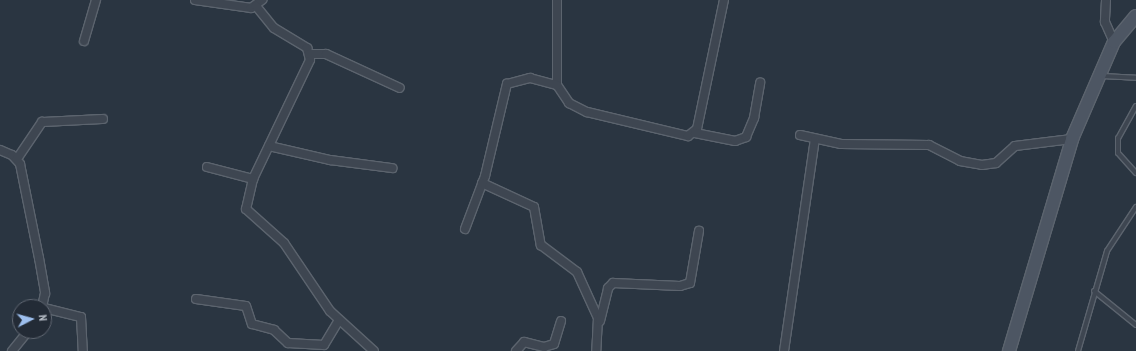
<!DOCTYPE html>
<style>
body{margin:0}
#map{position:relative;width:1136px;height:351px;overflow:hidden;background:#2a3541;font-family:"PT Sans Narrow",sans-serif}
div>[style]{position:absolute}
.roads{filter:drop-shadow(1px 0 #5c646e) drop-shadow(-1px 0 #5c646e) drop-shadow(0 1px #5c646e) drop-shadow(0 -1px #5c646e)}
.lane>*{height:4px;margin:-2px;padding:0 2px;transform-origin:2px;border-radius:2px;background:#3e4651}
.street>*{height:8px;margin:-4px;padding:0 4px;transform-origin:4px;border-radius:4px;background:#3e4651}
.secondary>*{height:12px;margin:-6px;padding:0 6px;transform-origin:6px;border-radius:6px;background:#4d5663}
span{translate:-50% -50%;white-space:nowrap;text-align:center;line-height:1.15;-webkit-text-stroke:3px #232b36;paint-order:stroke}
.north{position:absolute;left:12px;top:299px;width:40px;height:40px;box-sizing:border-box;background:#232b36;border:1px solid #606772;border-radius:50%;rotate:84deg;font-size:11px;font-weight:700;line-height:16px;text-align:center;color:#bbc2cb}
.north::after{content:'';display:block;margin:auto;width:14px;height:18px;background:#9dbfee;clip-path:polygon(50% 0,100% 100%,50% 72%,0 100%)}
</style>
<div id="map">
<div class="roads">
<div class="lane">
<i style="left:1102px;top:76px;width:34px;rotate:3deg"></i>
<i style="left:1136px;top:106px;width:37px;rotate:119deg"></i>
<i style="left:1118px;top:138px;width:15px;rotate:90deg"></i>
<i style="left:1118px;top:153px;width:27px;rotate:48deg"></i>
<i style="left:1094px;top:291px;width:54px;rotate:39deg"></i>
<i style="left:1078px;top:351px;width:104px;rotate:-73.8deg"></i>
<i style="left:1107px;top:251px;width:53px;rotate:-56.6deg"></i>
</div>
<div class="street">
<i style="left:195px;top:0;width:57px;rotate:8.1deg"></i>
<i style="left:251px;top:8px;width:14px;rotate:-36deg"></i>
<i style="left:557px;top:0;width:85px;rotate:90deg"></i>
<i style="left:557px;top:85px;width:22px;rotate:56deg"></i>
<i style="left:569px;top:103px;width:20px;rotate:27deg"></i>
<i style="left:587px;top:112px;width:104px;rotate:13.4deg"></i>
<i style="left:688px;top:136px;width:11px;rotate:-38deg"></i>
<i style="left:697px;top:129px;width:132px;rotate:-78.2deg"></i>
<i style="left:1106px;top:0;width:22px;rotate:93deg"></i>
<i style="left:1105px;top:22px;width:22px;rotate:66deg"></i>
<i style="left:256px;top:6px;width:28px;rotate:51deg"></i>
<i style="left:274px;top:28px;width:39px;rotate:31deg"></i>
<i style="left:307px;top:48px;width:12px;rotate:76deg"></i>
<i style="left:310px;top:60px;width:132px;rotate:115.6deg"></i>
<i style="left:253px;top:179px;width:31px;rotate:103deg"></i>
<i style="left:246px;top:209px;width:51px;rotate:41.8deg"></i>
<i style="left:284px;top:243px;width:82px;rotate:55.9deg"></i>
<i style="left:330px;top:311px;width:59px;rotate:42.3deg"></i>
<i style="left:84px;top:41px;width:43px;rotate:-73.7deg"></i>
<i style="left:309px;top:54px;width:17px"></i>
<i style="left:326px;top:54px;width:81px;rotate:24.7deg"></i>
<i style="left:695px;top:133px;width:41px;rotate:11.3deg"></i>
<i style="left:735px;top:141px;width:12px;rotate:-20deg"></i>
<i style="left:746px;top:137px;width:21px;rotate:-67deg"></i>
<i style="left:754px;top:118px;width:36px;rotate:-80deg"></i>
<i style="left:800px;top:135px;width:42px;rotate:12.4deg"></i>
<i style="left:841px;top:144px;width:88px;rotate:0.7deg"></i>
<i style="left:929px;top:145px;width:35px;rotate:27deg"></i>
<i style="left:960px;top:161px;width:22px;rotate:10deg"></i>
<i style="left:982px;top:165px;width:14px;rotate:-8deg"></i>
<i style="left:996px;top:163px;width:25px;rotate:-42deg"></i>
<i style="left:1015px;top:146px;width:57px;rotate:-7deg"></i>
<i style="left:269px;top:146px;width:63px;rotate:12.9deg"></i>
<i style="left:330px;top:160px;width:63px;rotate:7.4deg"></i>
<i style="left:0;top:150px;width:13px;rotate:23deg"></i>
<i style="left:12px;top:155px;width:12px;rotate:48deg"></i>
<i style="left:20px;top:164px;width:96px;rotate:78.6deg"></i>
<i style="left:39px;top:258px;width:36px;rotate:80deg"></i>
<i style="left:45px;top:293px;width:14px;rotate:102deg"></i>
<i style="left:17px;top:159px;width:45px;rotate:-56deg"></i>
<i style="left:42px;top:122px;width:61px;rotate:-2.8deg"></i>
<i style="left:207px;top:167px;width:48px;rotate:14.6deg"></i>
<i style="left:482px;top:183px;width:57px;rotate:24.8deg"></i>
<i style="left:534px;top:207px;width:39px;rotate:80deg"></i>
<i style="left:541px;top:245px;width:45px;rotate:36.9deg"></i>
<i style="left:577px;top:272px;width:51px;rotate:65.5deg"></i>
<i style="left:598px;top:318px;width:33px;rotate:93deg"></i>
<i style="left:465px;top:229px;width:57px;rotate:-69.3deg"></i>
<i style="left:485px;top:176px;width:95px;rotate:-76.6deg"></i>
<i style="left:507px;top:84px;width:24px;rotate:-15deg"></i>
<i style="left:530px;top:78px;width:28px;rotate:15deg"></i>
<i style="left:196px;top:299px;width:50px;rotate:8deg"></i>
<i style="left:246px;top:306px;width:19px;rotate:72deg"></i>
<i style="left:252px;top:324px;width:23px;rotate:15deg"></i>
<i style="left:274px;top:330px;width:19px;rotate:43deg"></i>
<i style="left:288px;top:343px;width:36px;rotate:3deg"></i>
<i style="left:324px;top:345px;width:29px;rotate:-59deg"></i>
<i style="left:44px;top:308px;width:38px;rotate:14deg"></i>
<i style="left:81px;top:317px;width:34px;rotate:87deg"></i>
<i style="left:600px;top:321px;width:34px;rotate:-76deg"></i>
<i style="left:608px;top:288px;width:7px;rotate:-45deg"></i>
<i style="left:613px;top:283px;width:67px;rotate:2.6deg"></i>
<i style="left:680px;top:286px;width:10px;rotate:-17deg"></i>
<i style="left:690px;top:283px;width:53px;rotate:-80.2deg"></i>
<i style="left:12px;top:351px;width:26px;rotate:-51deg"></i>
<i style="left:516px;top:351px;width:12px;rotate:-48deg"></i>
<i style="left:524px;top:342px;width:21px;rotate:14deg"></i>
<i style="left:544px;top:347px;width:10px;rotate:-17deg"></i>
<i style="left:554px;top:344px;width:24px;rotate:-73deg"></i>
<i style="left:784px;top:351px;width:214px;rotate:-81.7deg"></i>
</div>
<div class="secondary">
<i style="left:1009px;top:351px;width:221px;rotate:-73.4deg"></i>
<i style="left:1072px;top:139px;width:106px;rotate:-66.6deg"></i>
<i style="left:1114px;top:42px;width:34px;rotate:-50deg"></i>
</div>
</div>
<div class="north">N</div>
</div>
